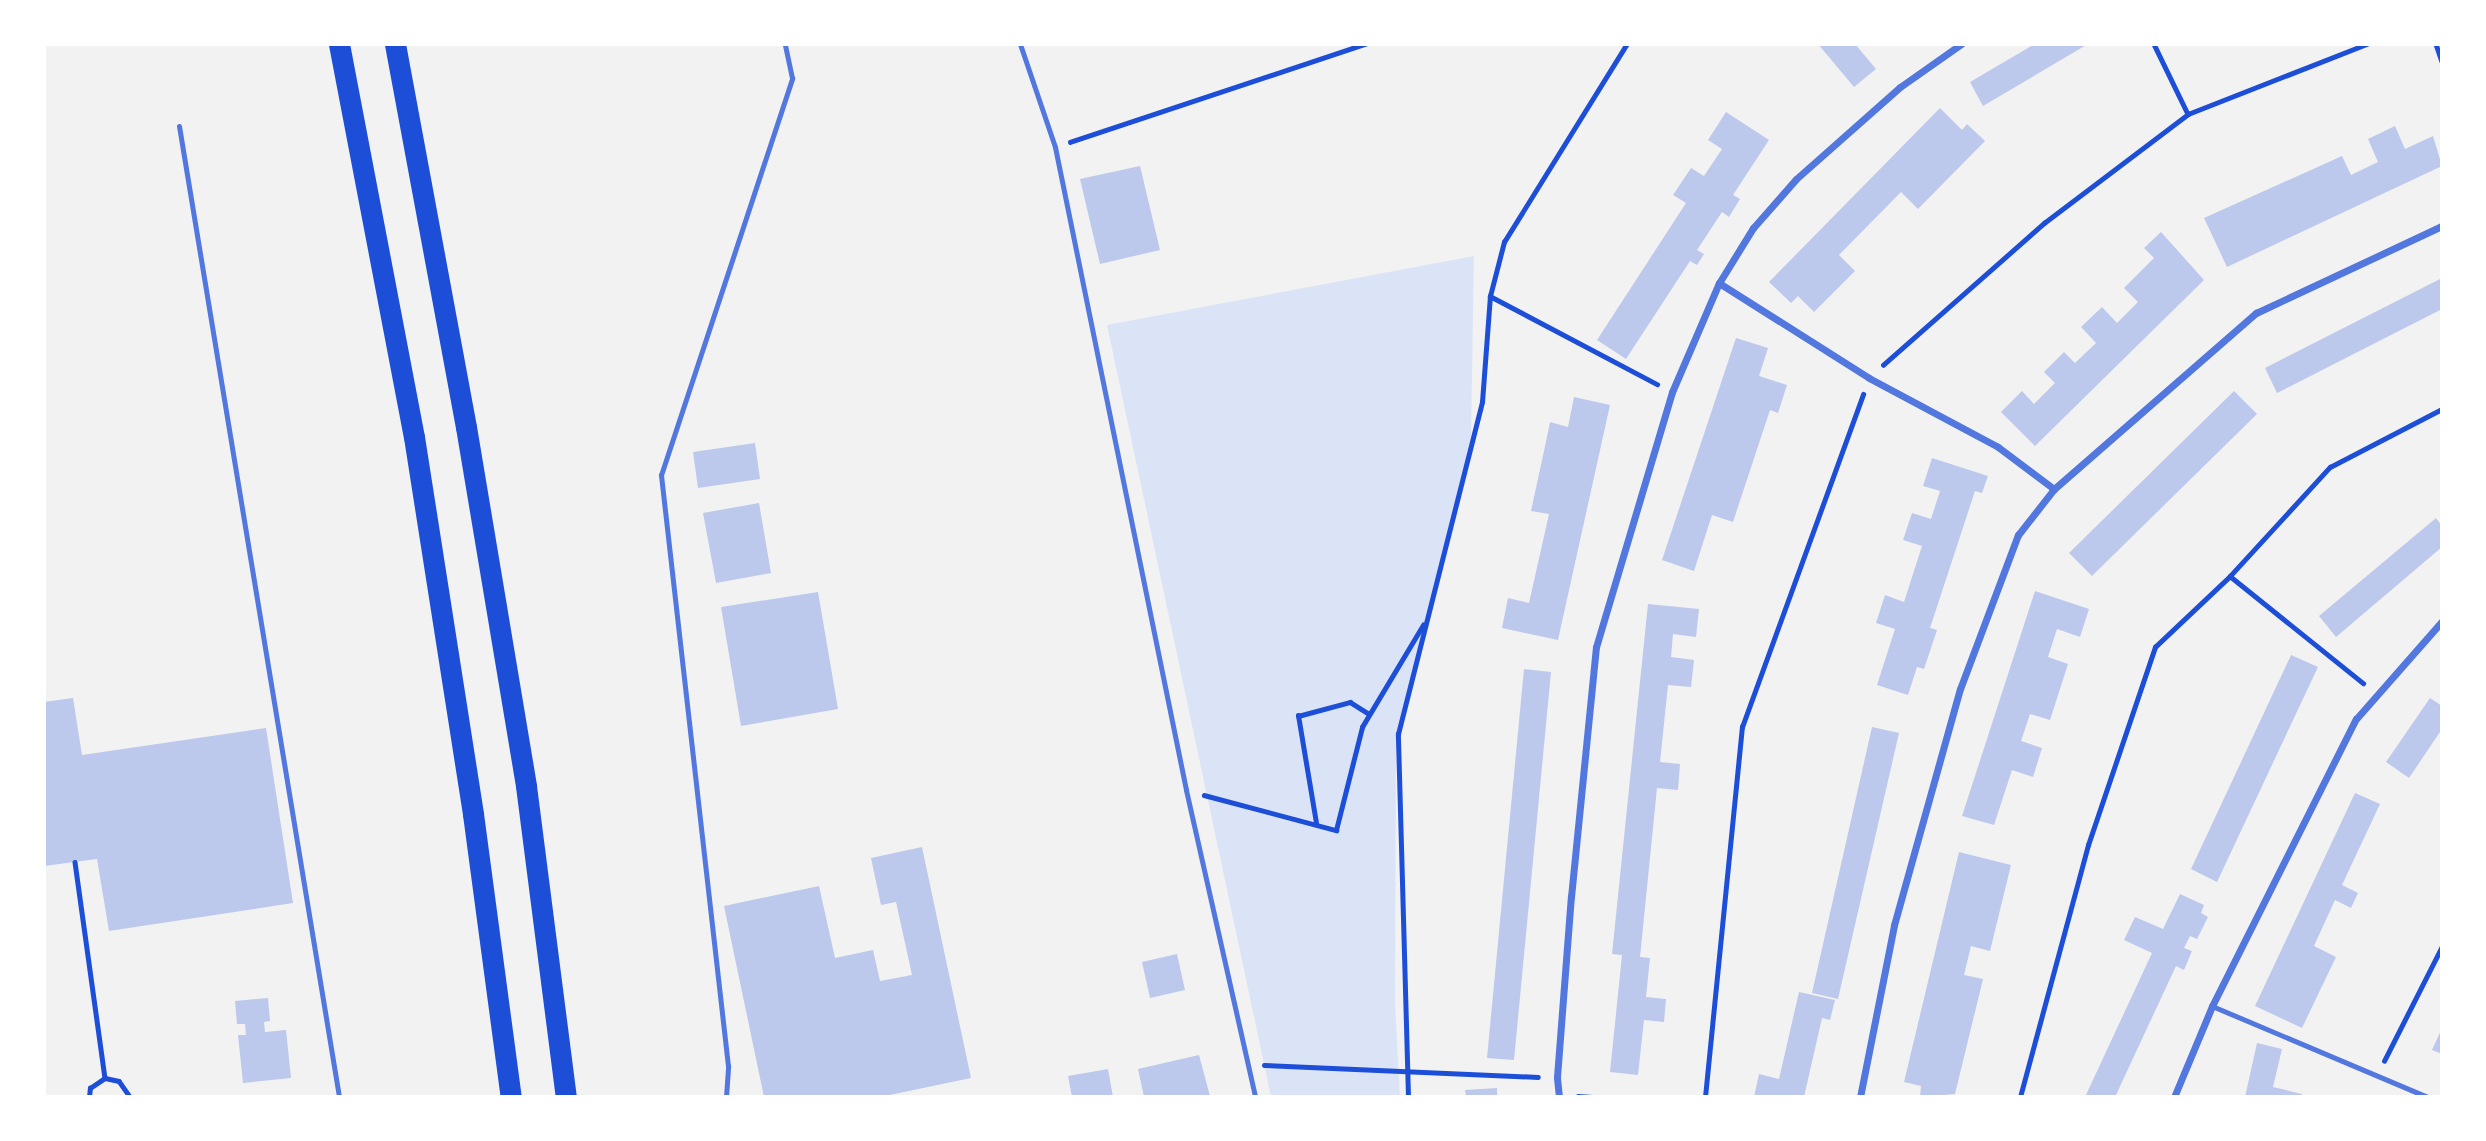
<!DOCTYPE html>
<style>
body{margin:0}
#map{position:relative;width:2486px;height:1141px;overflow:hidden;background:#f2f2f2;font-family:"Golos Text",sans-serif}
div>[style]{position:absolute}
.green>*{inset:0;background:#dbe4f7}
.building>*{inset:0;background:#bdc9ec}
.path>*{height:4.5px;margin:-2.25px;padding:0 2.25px;transform-origin:2.25px;border-radius:2.25px;background:#1d4ed8}
.service>*{height:5px;margin:-2.5px;padding:0 2.5px;transform-origin:2.5px;border-radius:2.5px;background:#5277de}
.minor>*{height:7px;margin:-3.5px;padding:0 3.5px;transform-origin:3.5px;border-radius:3.5px;background:#5277de}
.motorway>*{height:21px;margin:-10.5px;padding:0 10.5px;transform-origin:10.5px;border-radius:10.5px;background:#1d4ed8}
span{translate:-50% -50%;white-space:nowrap;text-align:center;line-height:1.15;-webkit-text-stroke:6px #fff;paint-order:stroke}
.frame{position:absolute;inset:0;border:46px solid #fff;pointer-events:none}
</style>
<div id="map">
<div class="green">
<i style="clip-path:polygon(1474px 256px,1471px 436px,1396px 753px,1395px 1003px,1400px 1097px,1271px 1097px,1107px 325px)"></i>
</div>
<div class="building">
<i style="clip-path:polygon(1818px 44px,1855px 44px,1876px 69px,1854px 87px)"></i>
<i style="clip-path:polygon(2035px 44px,2088px 44px,1983px 106px,1970px 82px)"></i>
<i style="clip-path:polygon(1940px 108px,1962px 130px,1967px 124px,1985px 141px,1918px 209px,1901px 192px,1839px 255px,1855px 271px,1814px 312px,1798px 296px,1791px 303px,1769px 282px)"></i>
<i style="clip-path:polygon(1726px 112px,1769px 140px,1733px 195px,1740px 199px,1729px 217px,1722px 212px,1697px 250px,1704px 254px,1697px 265px,1690px 261px,1626px 359px,1597px 340px,1686px 203px,1673px 195px,1691px 168px,1704px 176px,1722px 149px,1708px 140px)"></i>
<i style="clip-path:polygon(2395px 126px,2405px 149px,2433px 136px,2442px 166px,2227px 267px,2204px 218px,2342px 156px,2351px 175px,2378px 162px,2368px 139px)"></i>
<i style="clip-path:polygon(1140px 166px,1160px 250px,1100px 264px,1080px 179px)"></i>
<i style="clip-path:polygon(2161px 232px,2204px 280px,2035px 446px,2001px 412px,2022px 391px,2034px 404px,2055px 383px,2044px 372px,2064px 352px,2075px 363px,2096px 343px,2081px 327px,2102px 307px,2117px 323px,2138px 302px,2124px 288px,2154px 258px,2144px 248px)"></i>
<i style="clip-path:polygon(2442px 278px,2442px 309px,2277px 393px,2265px 368px)"></i>
<i style="clip-path:polygon(1736px 338px,1768px 348px,1759px 376px,1787px 385px,1778px 413px,1770px 410px,1733px 522px,1712px 515px,1694px 571px,1662px 560px)"></i>
<i style="clip-path:polygon(2234px 391px,2257px 414px,2092px 576px,2069px 553px)"></i>
<i style="clip-path:polygon(1574px 397px,1610px 405px,1558px 640px,1502px 628px,1508px 598px,1529px 603px,1549px 514px,1531px 511px,1544px 451px,1550px 422px,1568px 427px)"></i>
<i style="clip-path:polygon(755px 443px,760px 479px,698px 488px,693px 452px)"></i>
<i style="clip-path:polygon(1932px 458px,1988px 476px,1982px 493px,1975px 491px,1930px 628px,1937px 630px,1924px 669px,1917px 667px,1908px 695px,1877px 685px,1895px 629px,1876px 623px,1885px 595px,1904px 602px,1922px 546px,1903px 540px,1912px 513px,1931px 519px,1940px 491px,1923px 486px)"></i>
<i style="clip-path:polygon(759px 503px,771px 573px,716px 583px,703px 513px)"></i>
<i style="clip-path:polygon(2436px 518px,2442px 526px,2442px 547px,2336px 637px,2319px 616px)"></i>
<i style="clip-path:polygon(2035px 591px,2089px 609px,2080px 637px,2057px 629px,2048px 657px,2068px 664px,2050px 720px,2030px 714px,2021px 741px,2042px 748px,2033px 777px,2012px 770px,1994px 825px,1962px 816px)"></i>
<i style="clip-path:polygon(818px 592px,838px 709px,741px 726px,721px 607px)"></i>
<i style="clip-path:polygon(1648px 604px,1699px 609px,1696px 637px,1673px 634px,1671px 657px,1694px 660px,1691px 687px,1668px 685px,1660px 762px,1680px 764px,1678px 790px,1657px 788px,1640px 957px,1650px 958px,1646px 997px,1666px 999px,1664px 1022px,1644px 1020px,1638px 1075px,1610px 1072px,1622px 955px,1612px 954px)"></i>
<i style="clip-path:polygon(2291px 655px,2318px 667px,2217px 882px,2191px 869px)"></i>
<i style="clip-path:polygon(1524px 669px,1551px 672px,1514px 1060px,1487px 1058px)"></i>
<i style="clip-path:polygon(73px 698px,82px 755px,266px 728px,293px 903px,109px 931px,97px 859px,44px 866px,44px 702px)"></i>
<i style="clip-path:polygon(2430px 698px,2442px 706px,2442px 729px,2409px 778px,2386px 762px)"></i>
<i style="clip-path:polygon(1872px 727px,1899px 733px,1838px 999px,1812px 993px)"></i>
<i style="clip-path:polygon(2355px 793px,2380px 804px,2342px 885px,2358px 893px,2351px 908px,2335px 900px,2314px 946px,2336px 957px,2302px 1028px,2255px 1006px)"></i>
<i style="clip-path:polygon(922px 847px,971px 1078px,880px 1097px,764px 1097px,724px 906px,819px 886px,835px 958px,873px 950px,880px 981px,912px 975px,896px 902px,881px 905px,871px 858px)"></i>
<i style="clip-path:polygon(1959px 852px,2011px 865px,1990px 951px,1971px 946px,1964px 975px,1983px 979px,1955px 1094px,1920px 1097px,1921px 1086px,1904px 1082px)"></i>
<i style="clip-path:polygon(2180px 894px,2204px 905px,2201px 913px,2208px 917px,2197px 939px,2190px 936px,2184px 948px,2192px 951px,2184px 970px,2176px 966px,2115px 1097px,2085px 1097px,2152px 953px,2124px 940px,2135px 917px,2163px 929px)"></i>
<i style="clip-path:polygon(1177px 954px,1185px 990px,1150px 998px,1142px 962px)"></i>
<i style="clip-path:polygon(1799px 992px,1835px 1000px,1830px 1020px,1822px 1018px,1804px 1097px,1754px 1097px,1759px 1074px,1779px 1079px)"></i>
<i style="clip-path:polygon(268px 998px,270px 1021px,264px 1022px,265px 1032px,286px 1030px,291px 1078px,243px 1083px,238px 1035px,246px 1035px,245px 1024px,237px 1024px,235px 1001px)"></i>
<i style="clip-path:polygon(2442px 1028px,2442px 1054px,2432px 1050px)"></i>
<i style="clip-path:polygon(2257px 1043px,2282px 1049px,2273px 1087px,2302px 1094px,2301px 1097px,2245px 1097px)"></i>
<i style="clip-path:polygon(1199px 1055px,1210px 1096px,1144px 1097px,1138px 1069px)"></i>
<i style="clip-path:polygon(1108px 1069px,1113px 1097px,1072px 1097px,1068px 1076px)"></i>
<i style="clip-path:polygon(1497px 1088px,1497px 1097px,1466px 1097px,1465px 1090px)"></i>
</div>
<div class="path">
<i style="left:2154px;top:44px;width:78px;rotate:64.1deg"></i>
<i style="left:2436px;top:44px;width:18px;rotate:71deg"></i>
<i style="left:1070px;top:142px;width:311px;rotate:-18.4deg"></i>
<i style="left:1490px;top:296px;width:189px;rotate:27.8deg"></i>
<i style="left:1883px;top:365px;width:215px;rotate:-41.4deg"></i>
<i style="left:2044px;top:223px;width:181px;rotate:-37.1deg"></i>
<i style="left:2188px;top:114px;width:192px;rotate:-21.4deg"></i>
<i style="left:2230px;top:576px;width:171px;rotate:38.8deg"></i>
<i style="left:1204px;top:795px;width:137px;rotate:14.9deg"></i>
<i style="left:1336px;top:830px;width:106px;rotate:-75.8deg"></i>
<i style="left:1362px;top:727px;width:119px;rotate:-59.1deg"></i>
<i style="left:1316px;top:823px;width:109px;rotate:-99.5deg"></i>
<i style="left:1298px;top:716px;width:54px;rotate:-15.1deg"></i>
<i style="left:1350px;top:702px;width:22px;rotate:32deg"></i>
<i style="left:75px;top:862px;width:218px;rotate:82.1deg"></i>
<i style="left:2384px;top:1061px;width:129px;rotate:-63.2deg"></i>
<i style="left:1264px;top:1065px;width:274px;rotate:2.5deg"></i>
<i style="left:1578px;top:1096px;width:14px;rotate:4deg"></i>
<i style="left:89px;top:1097px;width:9px;rotate:-84deg"></i>
<i style="left:90px;top:1088px;width:18px;rotate:-34deg"></i>
<i style="left:105px;top:1078px;width:14px;rotate:12deg"></i>
<i style="left:119px;top:1081px;width:19px;rotate:55deg"></i>
<i style="left:1408px;top:1097px;width:363px;rotate:-91.6deg"></i>
<i style="left:1398px;top:734px;width:342px;rotate:-75.8deg"></i>
<i style="left:1482px;top:402px;width:106px;rotate:-85.7deg"></i>
<i style="left:1490px;top:296px;width:56px;rotate:-75.5deg"></i>
<i style="left:1504px;top:242px;width:233px;rotate:-58.2deg"></i>
<i style="left:1705px;top:1097px;width:372px;rotate:-84.3deg"></i>
<i style="left:1742px;top:727px;width:354px;rotate:-70deg"></i>
<i style="left:2020px;top:1097px;width:261px;rotate:-74.9deg"></i>
<i style="left:2088px;top:845px;width:209px;rotate:-71.3deg"></i>
<i style="left:2155px;top:647px;width:103px;rotate:-43.4deg"></i>
<i style="left:2230px;top:576px;width:148px;rotate:-47.5deg"></i>
<i style="left:2330px;top:467px;width:126px;rotate:-27.4deg"></i>
</div>
<div class="service">
<i style="left:1020px;top:44px;width:109px;rotate:71.2deg"></i>
<i style="left:1055px;top:147px;width:656px;rotate:78.48deg"></i>
<i style="left:1186px;top:790px;width:315px;rotate:77.3deg"></i>
<i style="left:179px;top:126px;width:984px;rotate:80.64deg"></i>
<i style="left:2212px;top:1006px;width:233px;rotate:22.9deg"></i>
<i style="left:726px;top:1097px;width:31px;rotate:-86deg"></i>
<i style="left:728px;top:1066px;width:595px;rotate:-96.47deg"></i>
<i style="left:661px;top:475px;width:418px;rotate:-71.7deg"></i>
<i style="left:792px;top:78px;width:35px;rotate:-102deg"></i>
</div>
<div class="minor">
<i style="left:1719px;top:283px;width:178px;rotate:32.3deg"></i>
<i style="left:1869px;top:378px;width:146px;rotate:28.1deg"></i>
<i style="left:1998px;top:447px;width:70px;rotate:36.9deg"></i>
<i style="left:1559px;top:1097px;width:20px;rotate:-96deg"></i>
<i style="left:1557px;top:1077px;width:181px;rotate:-85.6deg"></i>
<i style="left:1571px;top:897px;width:251px;rotate:-84.3deg"></i>
<i style="left:1596px;top:647px;width:266px;rotate:-73.4deg"></i>
<i style="left:1672px;top:392px;width:119px;rotate:-66.7deg"></i>
<i style="left:1719px;top:283px;width:65px;rotate:-58.3deg"></i>
<i style="left:1753px;top:228px;width:65px;rotate:-48.7deg"></i>
<i style="left:1796px;top:179px;width:139px;rotate:-41.5deg"></i>
<i style="left:1900px;top:87px;width:75px;rotate:-35.2deg"></i>
<i style="left:1860px;top:1097px;width:175px;rotate:-78.8deg"></i>
<i style="left:1894px;top:925px;width:245px;rotate:-74.4deg"></i>
<i style="left:1960px;top:689px;width:165px;rotate:-69.4deg"></i>
<i style="left:2018px;top:535px;width:58px;rotate:-52deg"></i>
<i style="left:2054px;top:489px;width:268px;rotate:-41.1deg"></i>
<i style="left:2256px;top:313px;width:205px;rotate:-25.1deg"></i>
<i style="left:2174px;top:1097px;width:99px;rotate:-67.3deg"></i>
<i style="left:2212px;top:1006px;width:321px;rotate:-63.4deg"></i>
<i style="left:2356px;top:719px;width:130px;rotate:-48.7deg"></i>
</div>
<div class="motorway">
<i style="left:339px;top:44px;width:400px;rotate:79.2deg"></i>
<i style="left:414px;top:437px;width:382px;rotate:81.1deg"></i>
<i style="left:473px;top:814px;width:286px;rotate:82.4deg"></i>
<i style="left:395px;top:44px;width:390px;rotate:79.5deg"></i>
<i style="left:466px;top:427px;width:364px;rotate:80.5deg"></i>
<i style="left:526px;top:786px;width:314px;rotate:82.7deg"></i>
</div>
<div class="frame"></div>
</div>
